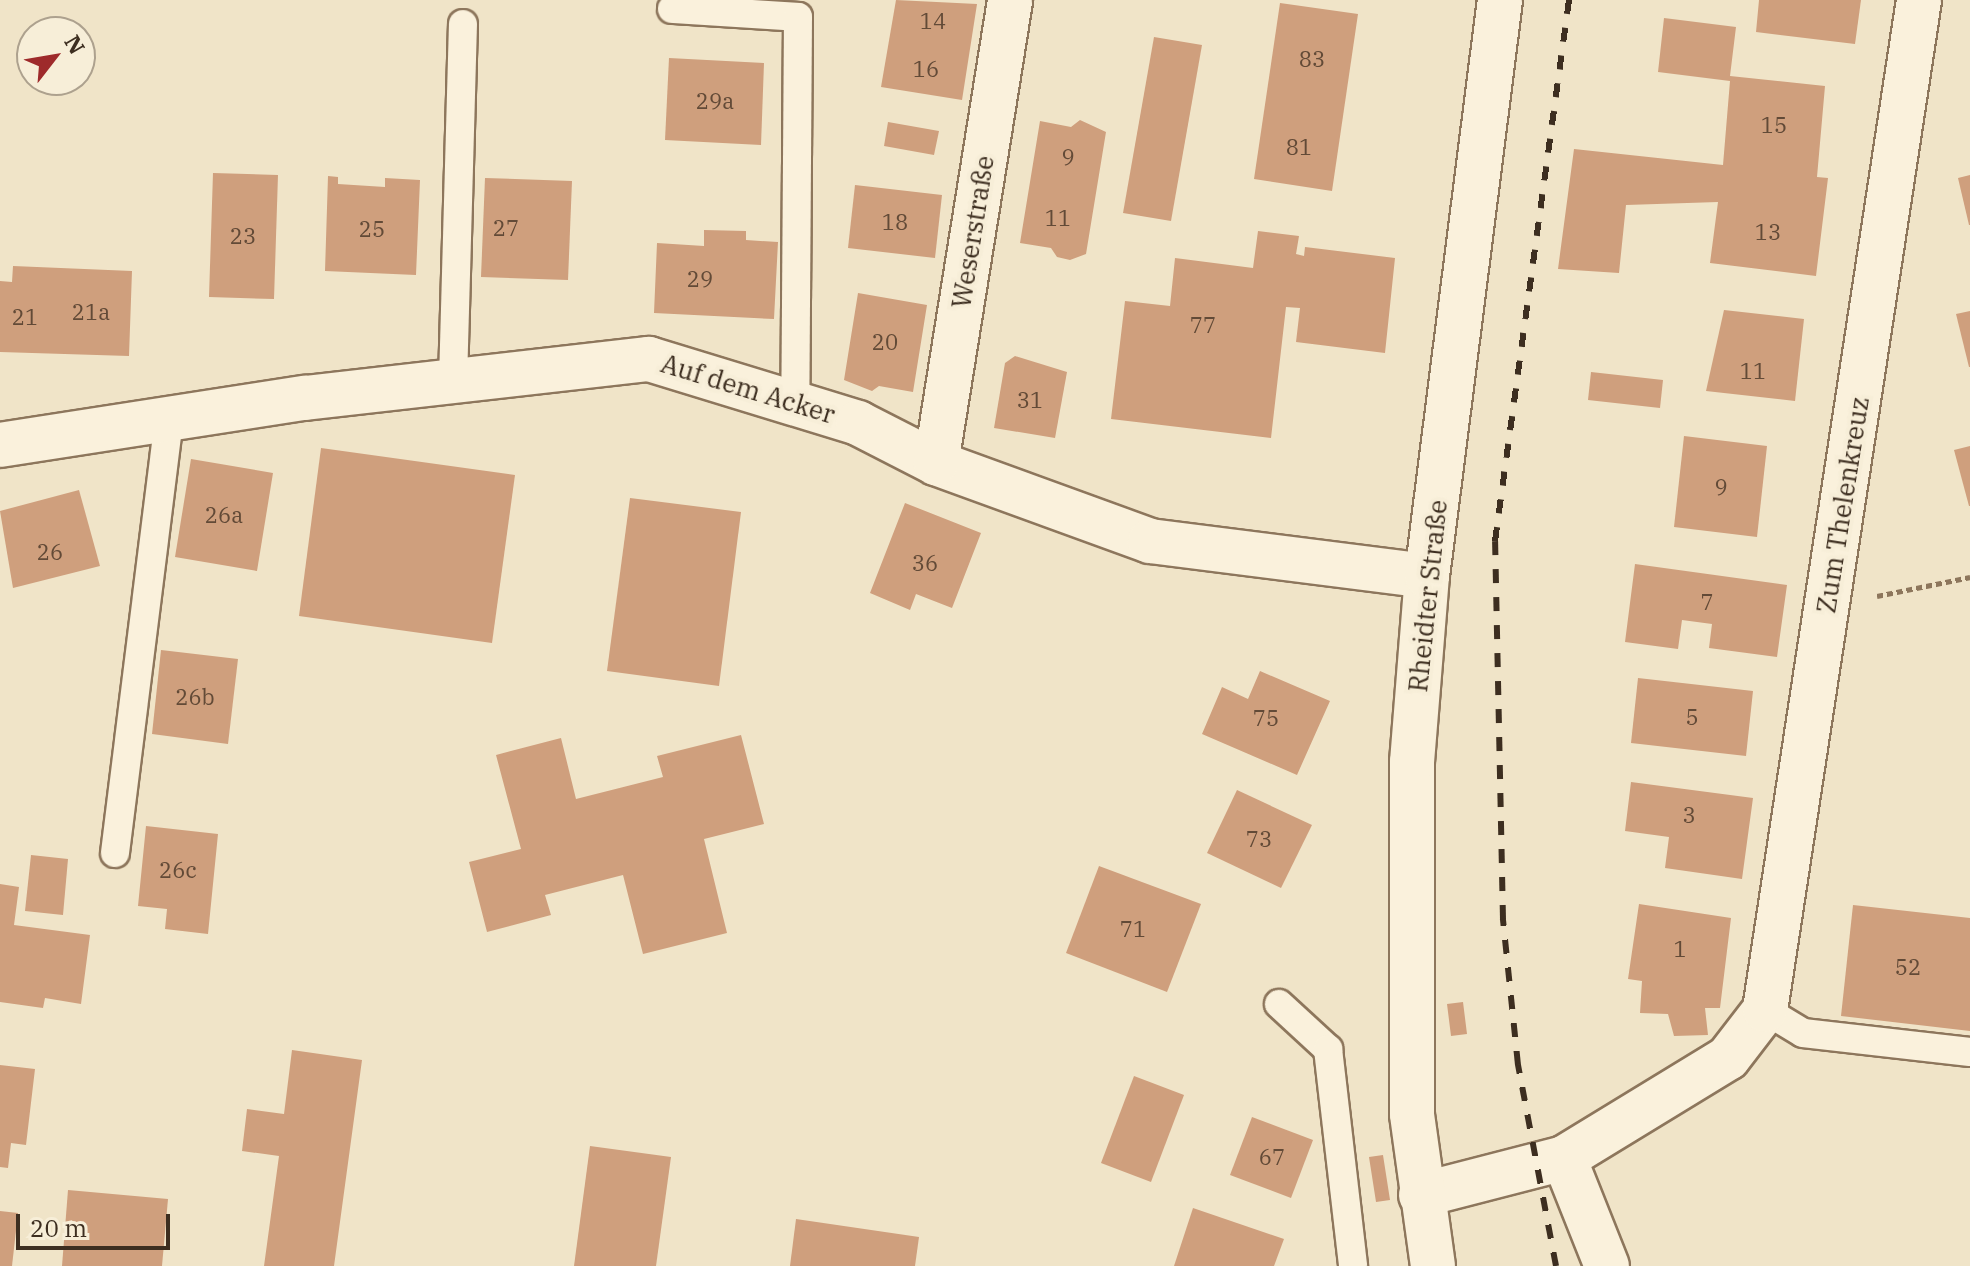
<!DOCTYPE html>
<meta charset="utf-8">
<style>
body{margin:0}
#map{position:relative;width:1970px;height:1266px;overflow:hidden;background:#f0e4c8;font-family:"IBM Plex Serif",serif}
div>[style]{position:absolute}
.building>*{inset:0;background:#cf9f7d}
.path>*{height:5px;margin-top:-2.5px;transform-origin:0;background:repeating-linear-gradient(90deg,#8d765c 0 6px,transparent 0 10px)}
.roads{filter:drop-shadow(2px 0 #8d765c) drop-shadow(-2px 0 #8d765c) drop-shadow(0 2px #8d765c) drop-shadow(0 -2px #8d765c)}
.lane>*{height:28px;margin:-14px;padding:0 14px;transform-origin:14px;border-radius:14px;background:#faf1dc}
.street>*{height:44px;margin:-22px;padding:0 22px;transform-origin:22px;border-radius:22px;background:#faf1dc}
.secondary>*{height:44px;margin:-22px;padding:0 22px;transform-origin:22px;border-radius:22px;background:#faf1dc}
.rail>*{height:6px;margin-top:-3px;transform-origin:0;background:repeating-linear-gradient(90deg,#3d2e20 0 14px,transparent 0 28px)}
span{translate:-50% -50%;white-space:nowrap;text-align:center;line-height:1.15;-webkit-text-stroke:8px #f7eed8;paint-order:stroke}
.number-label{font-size:22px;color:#624a37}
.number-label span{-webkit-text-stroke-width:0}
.street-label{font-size:26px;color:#3d2e20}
.north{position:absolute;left:16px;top:16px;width:80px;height:80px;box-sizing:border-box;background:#f7eed8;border:2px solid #ada18e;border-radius:50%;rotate:59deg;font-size:22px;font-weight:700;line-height:32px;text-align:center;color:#3d2e20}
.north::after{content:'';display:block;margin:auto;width:28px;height:36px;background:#9e2a2b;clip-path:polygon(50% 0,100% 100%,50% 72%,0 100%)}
.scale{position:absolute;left:16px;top:1214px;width:154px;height:36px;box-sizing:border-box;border:4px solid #3d2e20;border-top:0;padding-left:10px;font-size:24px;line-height:28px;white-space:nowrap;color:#3d2e20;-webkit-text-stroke:6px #f7eed8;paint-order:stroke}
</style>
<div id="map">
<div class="building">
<i style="clip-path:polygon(896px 0,977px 4px,962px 100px,881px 87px)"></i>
<i style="clip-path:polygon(1759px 0,1861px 0,1855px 44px,1756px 32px)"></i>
<i style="clip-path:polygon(1280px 3px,1358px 14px,1332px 191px,1254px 179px)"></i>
<i style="clip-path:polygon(1664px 18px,1736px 27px,1730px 76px,1825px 86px,1817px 177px,1828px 178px,1816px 276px,1710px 263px,1718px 202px,1626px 205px,1619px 273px,1558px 269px,1574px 149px,1723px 165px,1730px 81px,1658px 72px)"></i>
<i style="clip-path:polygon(1154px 37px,1202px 45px,1171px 221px,1123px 213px)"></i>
<i style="clip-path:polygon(669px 58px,764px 63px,761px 145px,665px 140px)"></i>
<i style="clip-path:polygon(1080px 120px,1106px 132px,1086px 254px,1070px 260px,1057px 257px,1051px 248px,1020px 243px,1040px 121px,1071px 127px)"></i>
<i style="clip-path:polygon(888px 122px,939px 131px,934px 155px,884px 146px)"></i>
<i style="clip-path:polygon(213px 173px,278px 175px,274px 299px,209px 297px)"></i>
<i style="clip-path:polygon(1970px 175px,1970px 225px,1969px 225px,1958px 178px)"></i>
<i style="clip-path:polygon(328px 176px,338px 177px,338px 184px,385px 187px,385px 178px,420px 180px,416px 275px,325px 271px)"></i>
<i style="clip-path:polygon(485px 178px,572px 181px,568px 280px,481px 277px)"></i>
<i style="clip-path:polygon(855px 185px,942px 195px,935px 258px,848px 248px)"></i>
<i style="clip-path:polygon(704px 230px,746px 231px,746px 240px,778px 242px,774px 319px,654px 313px,657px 243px,704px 246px)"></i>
<i style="clip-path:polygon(1258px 231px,1299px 236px,1296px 254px,1304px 256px,1305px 247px,1395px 258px,1385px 353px,1296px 342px,1300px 308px,1286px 307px,1271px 438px,1111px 419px,1125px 301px,1170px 306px,1175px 258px,1253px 268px)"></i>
<i style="clip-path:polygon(13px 266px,132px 271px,129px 356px,0 352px,0 281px,12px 282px)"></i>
<i style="clip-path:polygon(858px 293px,927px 305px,913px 392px,879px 386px,872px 391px,844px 380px)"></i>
<i style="clip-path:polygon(1724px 310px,1804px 319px,1795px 401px,1706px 391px)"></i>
<i style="clip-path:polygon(1970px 311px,1970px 367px,1969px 367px,1956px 314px)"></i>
<i style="clip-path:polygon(1015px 356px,1067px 372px,1055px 438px,994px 428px,1005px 363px)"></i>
<i style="clip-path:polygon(1591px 372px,1663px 380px,1660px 408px,1588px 400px)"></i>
<i style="clip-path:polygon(1684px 436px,1767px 446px,1757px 537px,1674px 527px)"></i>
<i style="clip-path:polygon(1970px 446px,1970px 506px,1969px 506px,1954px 450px)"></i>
<i style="clip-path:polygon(321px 448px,515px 475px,492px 643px,299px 616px)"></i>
<i style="clip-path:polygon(191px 459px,273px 473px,257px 571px,175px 557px)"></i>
<i style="clip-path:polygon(79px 490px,100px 566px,13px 588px,0 511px)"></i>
<i style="clip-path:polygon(630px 498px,741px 512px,719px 686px,607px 671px)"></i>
<i style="clip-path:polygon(905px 503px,981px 533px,952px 608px,916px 594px,910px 610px,870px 593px)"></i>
<i style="clip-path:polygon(1635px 564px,1787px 585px,1777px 657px,1709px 648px,1712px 624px,1682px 620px,1678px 649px,1625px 642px)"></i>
<i style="clip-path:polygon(161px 650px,238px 659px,228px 744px,152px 734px)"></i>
<i style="clip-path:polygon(1260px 671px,1330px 701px,1297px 775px,1202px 734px,1222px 687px,1248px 699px)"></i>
<i style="clip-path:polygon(1638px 678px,1753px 691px,1746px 756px,1631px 743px)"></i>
<i style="clip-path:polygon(741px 735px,764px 824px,704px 839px,727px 933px,643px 954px,623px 875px,545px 895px,551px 915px,487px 932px,469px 862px,521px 849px,496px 755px,561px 738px,576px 799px,663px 777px,657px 756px)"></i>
<i style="clip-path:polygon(1631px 782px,1753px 798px,1742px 879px,1665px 868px,1669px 837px,1625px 831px)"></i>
<i style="clip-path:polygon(1237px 790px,1312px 825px,1281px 888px,1207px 853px)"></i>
<i style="clip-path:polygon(146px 826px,218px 834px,208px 934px,165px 929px,167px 909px,138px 906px)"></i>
<i style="clip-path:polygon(31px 855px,68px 859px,63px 915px,25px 911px)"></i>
<i style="clip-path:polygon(1099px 866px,1201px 904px,1167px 992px,1066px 953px)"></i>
<i style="clip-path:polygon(0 884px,19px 887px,14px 925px,90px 935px,81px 1004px,45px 998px,43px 1008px,0 1002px)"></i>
<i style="clip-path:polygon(1639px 904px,1731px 918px,1720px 1008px,1705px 1008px,1708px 1035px,1674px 1036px,1668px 1014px,1640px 1013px,1642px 981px,1628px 979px)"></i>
<i style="clip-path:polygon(1853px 905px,1970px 918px,1970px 1031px,1841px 1016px)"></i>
<i style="clip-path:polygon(1463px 1002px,1467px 1034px,1451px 1036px,1447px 1004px)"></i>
<i style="clip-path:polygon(292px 1050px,362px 1060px,334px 1266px,264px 1266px,279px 1156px,242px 1151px,247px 1109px,284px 1114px)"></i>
<i style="clip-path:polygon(0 1065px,35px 1069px,26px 1145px,11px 1143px,8px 1168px,0 1167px)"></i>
<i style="clip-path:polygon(1134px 1076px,1184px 1095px,1151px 1182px,1101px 1163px)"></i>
<i style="clip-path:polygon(1252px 1117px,1313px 1140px,1291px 1198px,1230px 1175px)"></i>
<i style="clip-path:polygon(590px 1146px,671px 1157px,656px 1266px,574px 1266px)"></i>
<i style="clip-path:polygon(1383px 1155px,1390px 1200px,1376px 1202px,1369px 1157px)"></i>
<i style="clip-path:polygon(68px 1190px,168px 1199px,162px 1266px,62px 1266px)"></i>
<i style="clip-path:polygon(1193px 1208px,1284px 1239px,1274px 1266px,1174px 1266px)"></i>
<i style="clip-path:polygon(0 1211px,18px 1213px,12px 1266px,0 1266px)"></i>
<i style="clip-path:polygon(796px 1219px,919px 1237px,915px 1266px,790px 1266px)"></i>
</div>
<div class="path">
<i style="left:1877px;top:596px;width:95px;rotate:-11.5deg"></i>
</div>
<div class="roads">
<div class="lane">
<i style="left:672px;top:9px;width:126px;rotate:3.6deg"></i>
<i style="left:798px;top:17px;width:386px;rotate:90.4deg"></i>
<i style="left:453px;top:381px;width:357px;rotate:-88.4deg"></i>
<i style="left:115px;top:853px;width:437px;rotate:-82.9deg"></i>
<i style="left:1279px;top:1004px;width:67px;rotate:42.6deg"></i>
<i style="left:1328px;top:1049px;width:218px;rotate:83.4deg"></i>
<i style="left:1765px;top:1010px;width:44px;rotate:31.2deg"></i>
<i style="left:1803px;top:1033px;width:168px;rotate:6.5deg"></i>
</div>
<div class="street">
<i style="left:0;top:445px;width:309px;rotate:-8.8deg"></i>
<i style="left:305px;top:398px;width:346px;rotate:-6.5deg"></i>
<i style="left:649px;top:359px;width:219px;rotate:17deg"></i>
<i style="left:858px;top:423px;width:88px;rotate:27.1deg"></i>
<i style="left:936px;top:463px;width:228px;rotate:20deg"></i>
<i style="left:1150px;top:541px;width:279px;rotate:7.2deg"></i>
<i style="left:936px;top:463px;width:469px;rotate:-80.9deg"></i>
<i style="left:1564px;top:1158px;width:116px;rotate:68.3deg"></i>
<i style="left:1421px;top:1195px;width:148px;rotate:-14.5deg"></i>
<i style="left:1564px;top:1158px;width:192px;rotate:-31.4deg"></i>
<i style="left:1728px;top:1058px;width:61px;rotate:-52.4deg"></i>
<i style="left:1765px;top:1010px;width:1022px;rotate:-81.33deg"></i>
</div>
<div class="secondary">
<i style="left:1433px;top:1266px;width:153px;rotate:-97.9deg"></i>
<i style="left:1412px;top:1114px;width:352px;rotate:-90deg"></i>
<i style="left:1412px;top:762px;width:187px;rotate:-85.4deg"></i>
<i style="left:1427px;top:576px;width:581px;rotate:-82.78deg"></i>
</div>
</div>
<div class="rail">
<i style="left:1556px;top:1266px;width:205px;rotate:-100.7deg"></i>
<i style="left:1518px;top:1065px;width:147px;rotate:-95.9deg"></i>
<i style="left:1503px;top:919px;width:378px;rotate:-91.2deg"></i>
<i style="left:1495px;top:541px;width:546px;rotate:-82.21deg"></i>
</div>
<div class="number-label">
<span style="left:933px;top:21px">14</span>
<span style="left:1312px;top:59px">83</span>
<span style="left:926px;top:69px">16</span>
<span style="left:715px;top:101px">29a</span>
<span style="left:1774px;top:125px">15</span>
<span style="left:1299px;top:147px">81</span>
<span style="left:1068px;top:157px">9</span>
<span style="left:1058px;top:218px">11</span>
<span style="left:895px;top:222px">18</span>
<span style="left:506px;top:228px">27</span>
<span style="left:372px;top:229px">25</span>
<span style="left:1768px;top:232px">13</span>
<span style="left:243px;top:236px">23</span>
<span style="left:700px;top:279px">29</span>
<span style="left:91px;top:312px">21a</span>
<span style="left:25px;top:317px">21</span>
<span style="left:1203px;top:325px">77</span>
<span style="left:885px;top:342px">20</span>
<span style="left:1753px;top:371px">11</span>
<span style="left:1030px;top:400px">31</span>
<span style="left:1721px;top:487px">9</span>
<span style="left:224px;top:515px">26a</span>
<span style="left:50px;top:552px">26</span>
<span style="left:925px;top:563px">36</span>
<span style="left:1707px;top:602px">7</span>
<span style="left:195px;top:697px">26b</span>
<span style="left:1692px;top:717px">5</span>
<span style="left:1266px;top:718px">75</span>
<span style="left:1689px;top:815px">3</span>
<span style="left:1259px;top:839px">73</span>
<span style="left:178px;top:870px">26c</span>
<span style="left:1133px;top:929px">71</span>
<span style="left:1680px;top:949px">1</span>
<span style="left:1908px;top:967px">52</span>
<span style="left:1272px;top:1157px">67</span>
</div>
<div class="street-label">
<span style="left:973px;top:232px;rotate:-81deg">Weserstraße</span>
<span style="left:748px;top:389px;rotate:17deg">Auf dem Acker</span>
<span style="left:1843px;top:505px;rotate:-81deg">Zum Thelenkreuz</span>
<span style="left:1428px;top:596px;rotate:-84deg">Rheidter Straße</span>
</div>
<div class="north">N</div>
<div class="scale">20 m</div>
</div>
